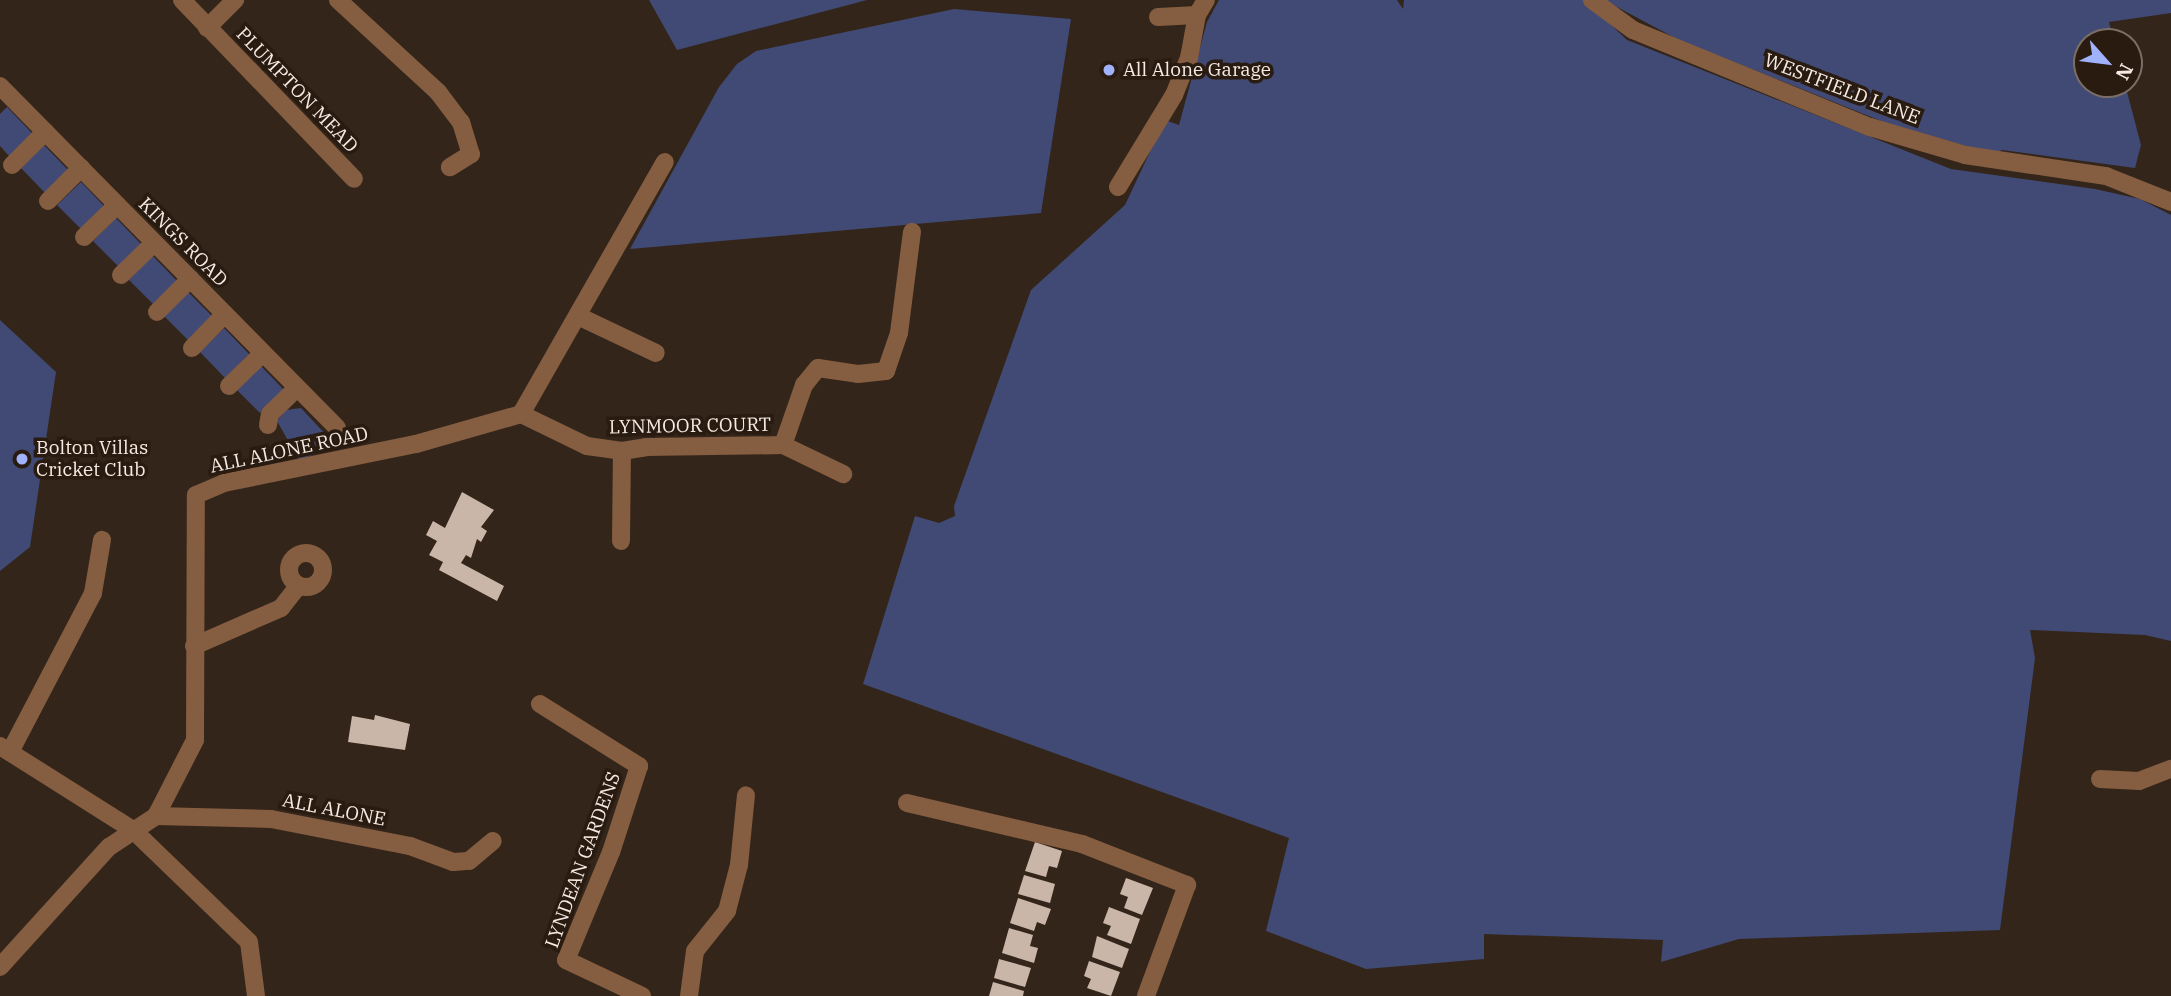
<!DOCTYPE html>
<style>
body{margin:0}
#map{position:relative;width:2171px;height:996px;overflow:hidden;background:#33251a;font-family:"IBM Plex Serif",serif}
div>[style]{position:absolute}
.green>*{inset:0;background:#414a74}
.building>*{inset:0;background:#c9b6a8}
.minor>*{height:18px;margin:-9px;padding:0 9px;transform-origin:9px;border-radius:9px;background:#855d40}
.minor>.ring{margin:-9px;padding:0;box-sizing:content-box;background:none;border:18px solid #855d40;border-radius:50%}
.dots>*{width:19px;height:19px;translate:-50% -50%;box-sizing:border-box;border:4px solid #291b10;border-radius:50%}
span{translate:-50% -50%;white-space:nowrap;text-align:center;line-height:1.15;-webkit-text-stroke:7px #291b10;paint-order:stroke}
.poi-label{font-size:19px;color:#f5ebe4}
.left{translate:0 -50%;text-align:left}
.street-label{font-size:19px;color:#f5ebe4}
.north{position:absolute;left:2073px;top:28px;width:70px;height:70px;box-sizing:border-box;background:#291b10;border:2px solid #7b6e65;border-radius:50%;rotate:118deg;font-size:19px;font-weight:700;line-height:28px;text-align:center;color:#f5ebe4}
.north::after{content:'';display:block;margin:auto;width:24px;height:32px;background:#a1b2fd;clip-path:polygon(50% 0,100% 100%,50% 72%,0 100%)}
</style>
<div id="map">
<div class="green">
<i style="clip-path:polygon(649px 0,867px 0,677px 50px)"></i>
<i style="clip-path:polygon(1219px 0,1397px 0,1403px 9px,1404px 0,1585px 0,1627px 40px,1951px 169px,2095px 189px,2140px 199px,2171px 215px,2171px 641px,2145px 635px,2030px 630px,2035px 658px,2000px 930px,1739px 939px,1661px 962px,1663px 940px,1484px 934px,1484px 959px,1366px 969px,1266px 931px,1289px 838px,863px 684px,915px 516px,939px 523px,955px 516px,954px 506px,1031px 290px,1125px 205px,1165px 120px,1179px 125px,1207px 22px)"></i>
<i style="clip-path:polygon(1604px 0,2171px 0,2171px 13px,2109px 22px,2114px 42px,2087px 42px,2087px 84px,2125px 84px,2141px 145px,2135px 168px,2002px 150px,1994px 154px,1891px 125px,1677px 39px)"></i>
<i style="clip-path:polygon(954px 9px,1071px 19px,1041px 213px,630px 249px,719px 87px,737px 64px,756px 51px)"></i>
<i style="clip-path:polygon(7px 107px,33px 134px,10px 157px,0 146px,0 114px)"></i>
<i style="clip-path:polygon(44px 145px,69px 171px,46px 194px,21px 168px)"></i>
<i style="clip-path:polygon(81px 182px,105px 207px,82px 230px,57px 205px)"></i>
<i style="clip-path:polygon(116px 218px,142px 245px,119px 267px,93px 241px)"></i>
<i style="clip-path:polygon(152px 255px,177px 281px,153px 304px,128px 279px)"></i>
<i style="clip-path:polygon(188px 292px,213px 317px,189px 341px,164px 316px)"></i>
<i style="clip-path:polygon(0 320px,56px 372px,30px 547px,0 571px)"></i>
<i style="clip-path:polygon(224px 328px,249px 354px,225px 378px,200px 352px)"></i>
<i style="clip-path:polygon(261px 366px,284px 390px,260px 413px,237px 390px)"></i>
<i style="clip-path:polygon(301px 408px,328px 437px,331px 448px,299px 460px,277px 421px,286px 410px)"></i>
</div>
<div class="building">
<i style="clip-path:polygon(462px 492px,494px 510px,481px 527px,487px 531px,481px 542px,477px 539px,471px 558px,466px 555px,461px 563px,504px 586px,497px 601px,439px 570px,443px 562px,429px 555px,437px 541px,426px 535px,433px 521px,445px 528px)"></i>
<i style="clip-path:polygon(375px 715px,410px 724px,405px 750px,348px 742px,352px 716px,374px 720px)"></i>
<i style="clip-path:polygon(1035px 842px,1062px 851px,1057px 868px,1049px 866px,1046px 877px,1025px 871px)"></i>
<i style="clip-path:polygon(1024px 875px,1055px 884px,1050px 903px,1018px 894px)"></i>
<i style="clip-path:polygon(1126px 878px,1153px 888px,1142px 915px,1124px 908px,1128px 897px,1120px 894px)"></i>
<i style="clip-path:polygon(1018px 898px,1051px 909px,1045px 925px,1037px 922px,1034px 931px,1010px 923px)"></i>
<i style="clip-path:polygon(1109px 907px,1140px 919px,1131px 944px,1107px 935px,1111px 926px,1103px 923px)"></i>
<i style="clip-path:polygon(1009px 928px,1033px 935px,1030px 946px,1038px 948px,1034px 963px,1002px 953px)"></i>
<i style="clip-path:polygon(1097px 936px,1129px 949px,1122px 968px,1092px 957px)"></i>
<i style="clip-path:polygon(999px 959px,1031px 968px,1025px 987px,994px 978px)"></i>
<i style="clip-path:polygon(1089px 961px,1120px 972px,1111px 996px,1087px 988px,1091px 979px,1084px 976px)"></i>
<i style="clip-path:polygon(993px 982px,1024px 991px,1023px 996px,989px 996px)"></i>
</div>
<div class="minor">
<i style="left:182px;top:0;width:248px;rotate:46.1deg"></i>
<i style="left:338px;top:0;width:136px;rotate:42.6deg"></i>
<i style="left:438px;top:92px;width:38px;rotate:53deg"></i>
<i style="left:461px;top:122px;width:34px;rotate:73deg"></i>
<i style="left:471px;top:154px;width:25px;rotate:148deg"></i>
<i style="left:1592px;top:0;width:51px;rotate:36.2deg"></i>
<i style="left:1633px;top:30px;width:256px;rotate:22.3deg"></i>
<i style="left:1870px;top:127px;width:99px;rotate:16.4deg"></i>
<i style="left:1965px;top:155px;width:143px;rotate:8.5deg"></i>
<i style="left:2106px;top:176px;width:70px;rotate:21.8deg"></i>
<i style="left:1158px;top:17px;width:39px;rotate:-3deg"></i>
<i style="left:1197px;top:15px;width:17px;rotate:-59deg"></i>
<i style="left:207px;top:28px;width:40px;rotate:-45deg"></i>
<i style="left:0;top:86px;width:480px;rotate:45.4deg"></i>
<i style="left:12px;top:165px;width:47px;rotate:-45deg"></i>
<i style="left:1118px;top:187px;width:108px;rotate:-58.7deg"></i>
<i style="left:1174px;top:95px;width:40px;rotate:-68deg"></i>
<i style="left:1189px;top:58px;width:44px;rotate:-79.5deg"></i>
<i style="left:48px;top:201px;width:47px;rotate:-45deg"></i>
<i style="left:84px;top:237px;width:46px;rotate:-44.1deg"></i>
<i style="left:121px;top:275px;width:46px;rotate:-44.1deg"></i>
<i style="left:157px;top:312px;width:47px;rotate:-45deg"></i>
<i style="left:578px;top:316px;width:86px;rotate:25.4deg"></i>
<i style="left:192px;top:348px;width:47px;rotate:-45.9deg"></i>
<i style="left:229px;top:386px;width:47px;rotate:-44.1deg"></i>
<i style="left:521px;top:414px;width:73px;rotate:25.9deg"></i>
<i style="left:587px;top:446px;width:35px;rotate:8deg"></i>
<i style="left:622px;top:451px;width:24px;rotate:-9deg"></i>
<i style="left:646px;top:447px;width:137px;rotate:-0.8deg"></i>
<i style="left:783px;top:445px;width:64px;rotate:-70.7deg"></i>
<i style="left:804px;top:385px;width:22px;rotate:-51deg"></i>
<i style="left:818px;top:368px;width:40px;rotate:8.5deg"></i>
<i style="left:858px;top:374px;width:28px;rotate:-6deg"></i>
<i style="left:886px;top:371px;width:40px;rotate:-71.1deg"></i>
<i style="left:899px;top:333px;width:102px;rotate:-82.7deg"></i>
<i style="left:268px;top:425px;width:11px;rotate:-80deg"></i>
<i style="left:270px;top:414px;width:37px;rotate:-44deg"></i>
<i style="left:783px;top:445px;width:67px;rotate:25.8deg"></i>
<i style="left:621px;top:541px;width:90px;rotate:-89.4deg"></i>
<i class="ring" style="left:289px;top:553px;width:16px;height:16px"></i>
<i style="left:194px;top:646px;width:95px;rotate:-23.6deg"></i>
<i style="left:281px;top:608px;width:28px;rotate:-52deg"></i>
<i style="left:540px;top:704px;width:117px;rotate:32.1deg"></i>
<i style="left:639px;top:766px;width:90px;rotate:108deg"></i>
<i style="left:611px;top:852px;width:117px;rotate:112.6deg"></i>
<i style="left:566px;top:960px;width:84px;rotate:25.3deg"></i>
<i style="left:0;top:746px;width:157px;rotate:32.3deg"></i>
<i style="left:133px;top:830px;width:161px;rotate:44deg"></i>
<i style="left:249px;top:942px;width:54px;rotate:82.6deg"></i>
<i style="left:10px;top:752px;width:179px;rotate:-62.4deg"></i>
<i style="left:93px;top:593px;width:54px;rotate:-80.4deg"></i>
<i style="left:2100px;top:779px;width:39px;rotate:3deg"></i>
<i style="left:2139px;top:781px;width:34px;rotate:-21deg"></i>
<i style="left:907px;top:803px;width:180px;rotate:13.2deg"></i>
<i style="left:1082px;top:844px;width:113px;rotate:21.3deg"></i>
<i style="left:1187px;top:885px;width:118px;rotate:110.3deg"></i>
<i style="left:156px;top:816px;width:115px;rotate:1.5deg"></i>
<i style="left:271px;top:819px;width:142px;rotate:11deg"></i>
<i style="left:410px;top:846px;width:46px;rotate:20.4deg"></i>
<i style="left:453px;top:862px;width:16px;rotate:-4deg"></i>
<i style="left:469px;top:861px;width:31px;rotate:-40deg"></i>
<i style="left:0;top:967px;width:162px;rotate:-47.8deg"></i>
<i style="left:109px;top:847px;width:56px;rotate:-33.4deg"></i>
<i style="left:156px;top:816px;width:85px;rotate:-62.8deg"></i>
<i style="left:195px;top:740px;width:245px;rotate:-89.8deg"></i>
<i style="left:196px;top:495px;width:30px;rotate:-23deg"></i>
<i style="left:224px;top:483px;width:196px;rotate:-11.5deg"></i>
<i style="left:416px;top:444px;width:109px;rotate:-15.9deg"></i>
<i style="left:521px;top:414px;width:290px;rotate:-60.3deg"></i>
<i style="left:689px;top:996px;width:45px;rotate:-82.4deg"></i>
<i style="left:695px;top:951px;width:51px;rotate:-51.3deg"></i>
<i style="left:727px;top:911px;width:48px;rotate:-75.4deg"></i>
<i style="left:739px;top:865px;width:70px;rotate:-84.3deg"></i>
</div>
<div class="dots">
<i style="left:1109px;top:70px;background:#a1b2fd"></i>
<i style="left:22px;top:459px;background:#a1b2fd"></i>
</div>
<div class="poi-label">
<span class="left" style="left:1123px;top:70px">All Alone Garage</span>
<span class="left" style="left:36px;top:459px">Bolton Villas<br>Cricket Club</span>
</div>
<div class="street-label">
<span style="left:1842px;top:89px;rotate:21deg">WESTFIELD LANE</span>
<span style="left:297px;top:90px;rotate:46deg">PLUMPTON MEAD</span>
<span style="left:183px;top:242px;rotate:45deg">KINGS ROAD</span>
<span style="left:690px;top:426px;rotate:-1deg">LYNMOOR COURT</span>
<span style="left:289px;top:450px;rotate:-12deg">ALL ALONE ROAD</span>
<span style="left:334px;top:810px;rotate:11deg">ALL ALONE</span>
<span style="left:583px;top:860px;rotate:-70deg">LYNDEAN GARDENS</span>
</div>
<div class="north">N</div>
</div>
